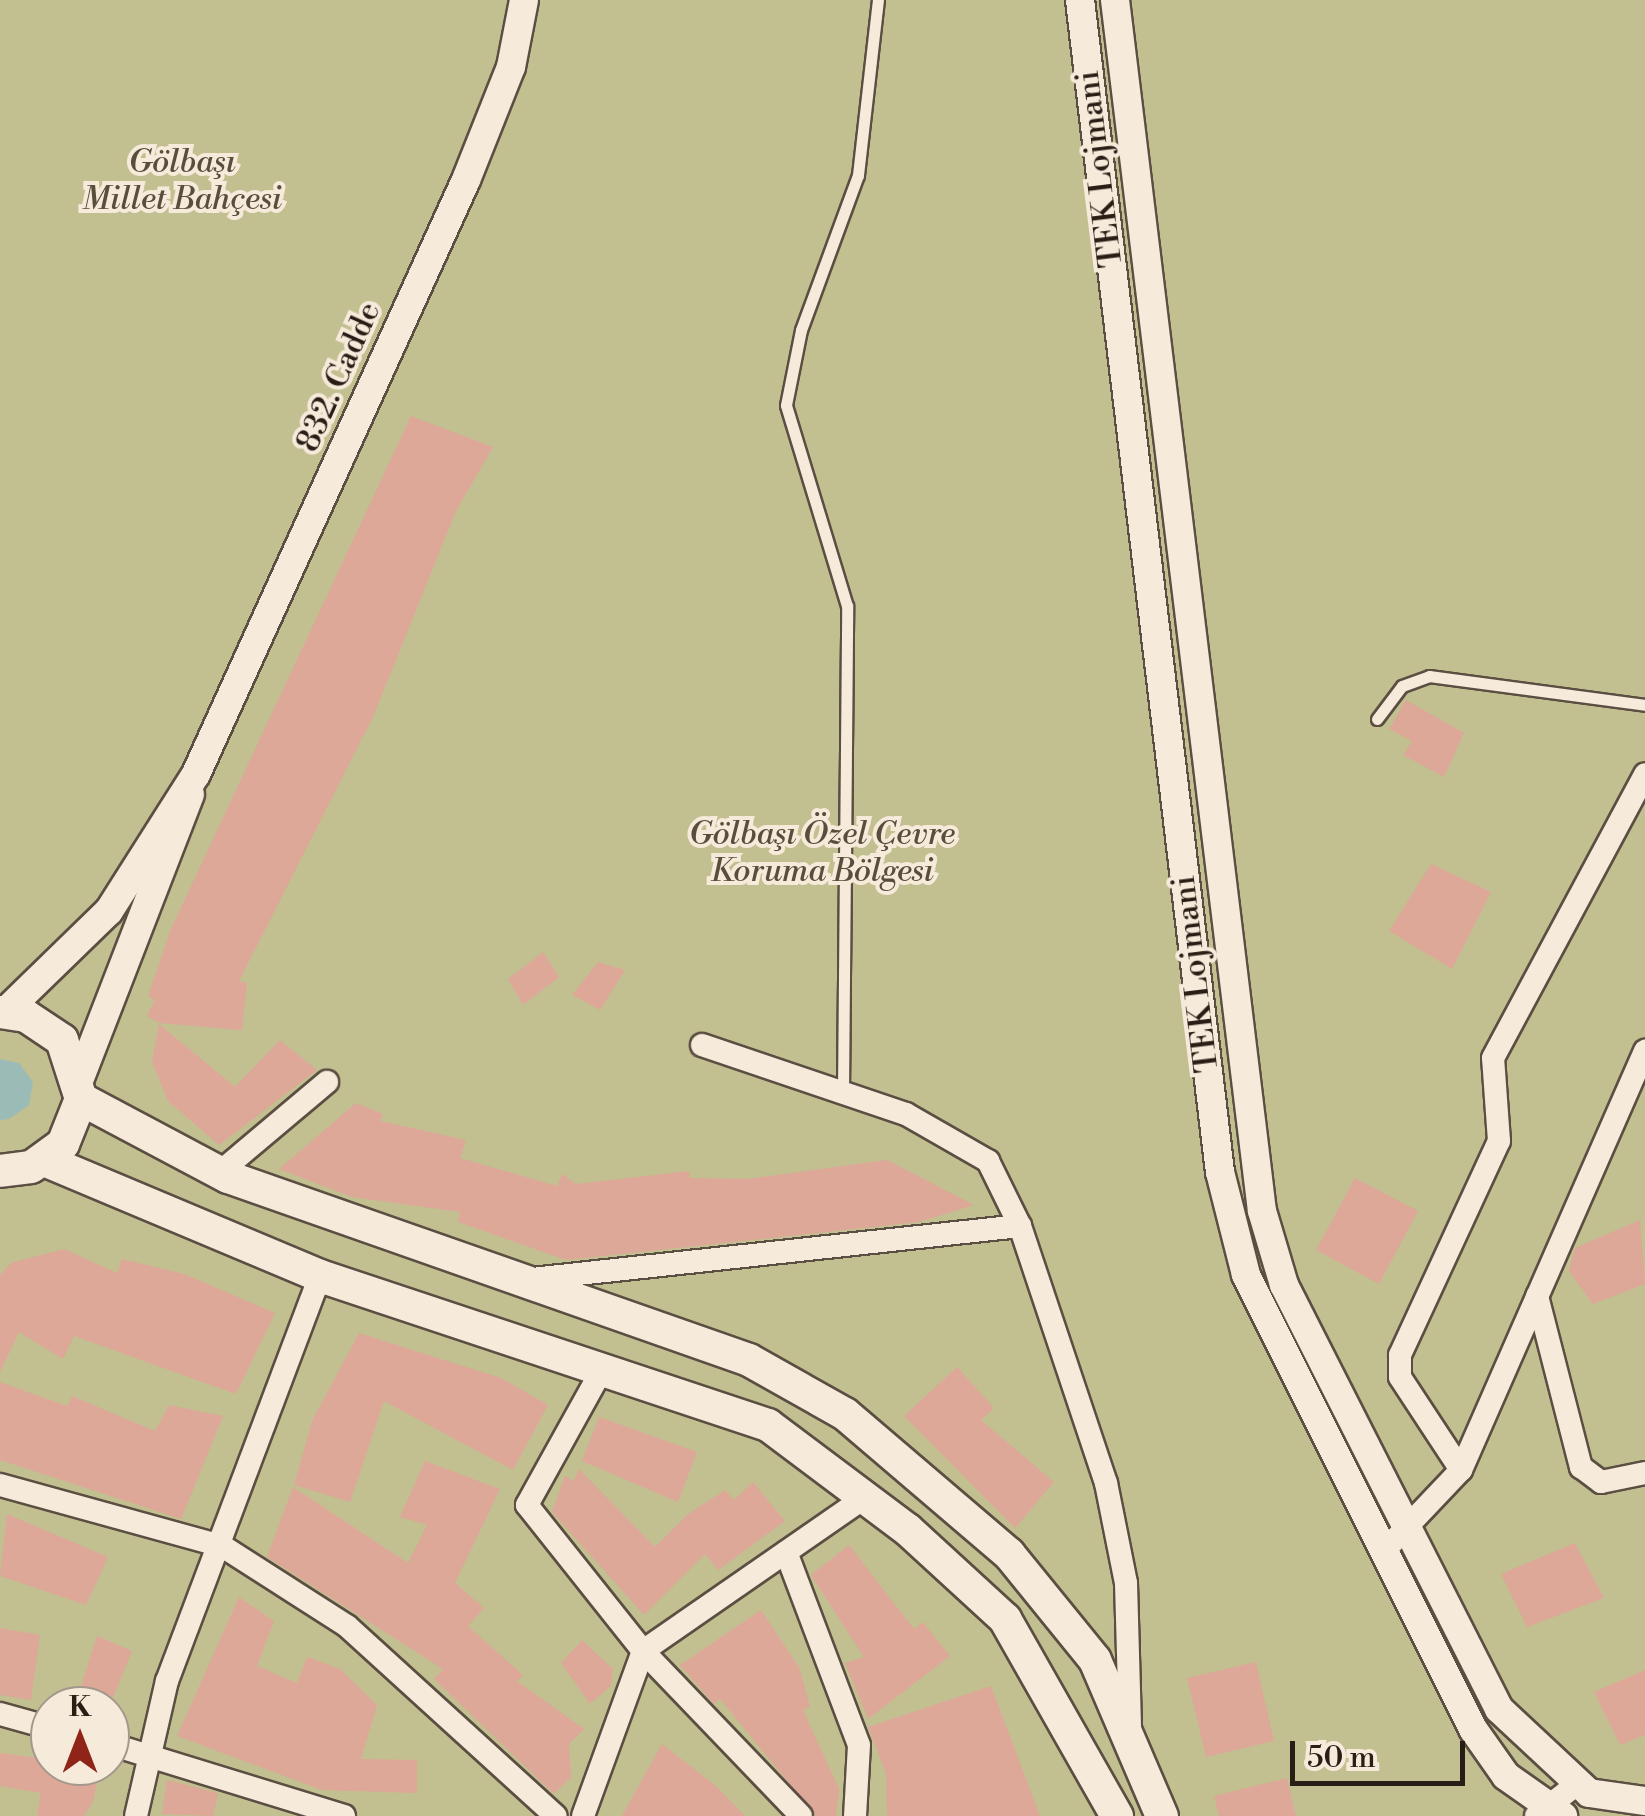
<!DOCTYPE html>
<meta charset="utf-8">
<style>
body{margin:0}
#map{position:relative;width:1645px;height:1816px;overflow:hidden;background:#f1dfc6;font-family:"Libre Bodoni",serif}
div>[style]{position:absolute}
.green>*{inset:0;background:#c2bf90}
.water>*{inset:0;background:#9bbcb6}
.building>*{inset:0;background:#dda897}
.roads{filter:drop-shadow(2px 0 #5b4e42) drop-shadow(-2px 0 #5b4e42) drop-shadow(0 2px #5b4e42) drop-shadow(0 -2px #5b4e42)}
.service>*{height:11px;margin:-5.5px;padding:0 5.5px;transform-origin:5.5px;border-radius:5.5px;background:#f6eada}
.minor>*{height:22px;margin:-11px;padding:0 11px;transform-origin:11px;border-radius:11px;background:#f6eada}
.tertiary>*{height:28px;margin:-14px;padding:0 14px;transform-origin:14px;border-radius:14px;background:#f6eada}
.secondary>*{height:32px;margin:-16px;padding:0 16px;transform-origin:16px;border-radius:16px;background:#f6eada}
span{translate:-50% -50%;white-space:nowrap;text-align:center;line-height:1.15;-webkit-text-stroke:8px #f6eada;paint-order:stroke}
.park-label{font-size:32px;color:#574e3b;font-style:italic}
.street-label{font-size:32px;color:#291e16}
.north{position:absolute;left:30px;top:1686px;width:100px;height:100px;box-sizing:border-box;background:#f6eada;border:2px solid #a4988c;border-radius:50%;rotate:0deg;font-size:28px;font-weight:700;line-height:40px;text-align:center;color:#291e16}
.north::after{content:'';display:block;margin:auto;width:35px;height:45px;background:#8f2418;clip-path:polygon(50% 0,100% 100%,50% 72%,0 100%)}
.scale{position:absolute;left:1290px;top:1741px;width:175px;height:45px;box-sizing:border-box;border:5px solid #291e16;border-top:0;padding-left:12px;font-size:30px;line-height:35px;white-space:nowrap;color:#291e16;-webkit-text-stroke:8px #f6eada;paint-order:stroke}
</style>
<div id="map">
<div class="green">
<i style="clip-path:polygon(evenodd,0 0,1645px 0,1645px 1816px,0 1816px,0 0,50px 1706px,110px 1706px,110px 1766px,50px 1766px,50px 1706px)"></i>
</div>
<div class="water">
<i style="clip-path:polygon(0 1059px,19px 1063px,33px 1082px,29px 1105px,9px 1119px,0 1120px)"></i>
</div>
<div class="building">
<i style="clip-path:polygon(411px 416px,493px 447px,456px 511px,373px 717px,239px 981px,247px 983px,242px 1030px,159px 1023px,147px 1016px,155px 1000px,148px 996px,170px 931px)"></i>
<i style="clip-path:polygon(1406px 700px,1464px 733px,1444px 777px,1403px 755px,1412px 741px,1389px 729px)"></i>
<i style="clip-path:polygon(1431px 864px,1491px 892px,1452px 969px,1389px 931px)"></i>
<i style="clip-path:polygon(543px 952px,559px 977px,523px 1005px,508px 979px)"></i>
<i style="clip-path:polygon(598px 962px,625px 970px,600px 1010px,572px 995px)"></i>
<i style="clip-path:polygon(159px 1024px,235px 1087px,280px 1040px,317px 1070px,219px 1145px,168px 1101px,152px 1062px)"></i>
<i style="clip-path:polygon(356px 1103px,383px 1114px,380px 1121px,466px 1140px,460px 1158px,557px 1186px,562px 1174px,576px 1184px,689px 1171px,690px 1178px,747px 1179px,887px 1160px,974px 1205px,919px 1222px,566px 1260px,458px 1222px,460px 1212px,352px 1197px,279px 1169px)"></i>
<i style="clip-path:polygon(1355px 1178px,1418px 1211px,1379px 1284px,1316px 1250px)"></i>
<i style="clip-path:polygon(1640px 1220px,1645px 1284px,1593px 1304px,1569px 1271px,1575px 1248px)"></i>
<i style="clip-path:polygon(64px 1249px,117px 1273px,122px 1259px,184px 1274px,275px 1313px,236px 1394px,74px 1336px,63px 1359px,19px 1332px,0 1372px,0 1275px,11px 1263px)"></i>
<i style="clip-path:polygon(359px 1333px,501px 1378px,548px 1405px,513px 1470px,384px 1401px,350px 1502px,294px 1485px,312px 1421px)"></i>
<i style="clip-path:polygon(957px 1367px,994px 1408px,981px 1420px,1054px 1482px,1015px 1528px,904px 1416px)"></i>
<i style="clip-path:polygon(0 1382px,67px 1406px,72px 1396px,155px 1431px,169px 1405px,223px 1416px,181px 1519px,0 1460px)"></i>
<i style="clip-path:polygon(599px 1417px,697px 1452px,678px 1502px,582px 1461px)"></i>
<i style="clip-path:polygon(425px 1461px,500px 1489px,455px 1583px,484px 1608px,468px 1626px,523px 1675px,517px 1681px,584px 1729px,569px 1744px,571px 1777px,554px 1794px,434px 1679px,443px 1669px,267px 1557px,293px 1487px,408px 1563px,427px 1525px,400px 1517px)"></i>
<i style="clip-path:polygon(579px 1469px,655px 1547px,687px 1515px,725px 1490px,734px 1500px,753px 1482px,785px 1521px,718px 1570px,705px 1554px,644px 1615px,552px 1512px,565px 1476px,574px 1481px)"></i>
<i style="clip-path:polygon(7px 1514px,108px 1557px,86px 1605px,0 1576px)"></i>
<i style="clip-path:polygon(1575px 1543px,1604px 1598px,1527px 1627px,1501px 1574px)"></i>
<i style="clip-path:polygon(849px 1545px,914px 1629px,923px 1622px,950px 1656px,868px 1719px,845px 1663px,864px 1657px,811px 1575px)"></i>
<i style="clip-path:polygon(239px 1597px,274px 1621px,257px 1666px,297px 1683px,307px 1657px,340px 1669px,377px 1705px,361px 1759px,417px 1760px,417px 1793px,322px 1790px,177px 1736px)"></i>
<i style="clip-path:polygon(761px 1610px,800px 1669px,810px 1707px,803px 1710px,839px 1789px,836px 1816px,816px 1816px,720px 1699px,714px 1704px,680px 1665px)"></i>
<i style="clip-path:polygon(0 1628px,40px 1635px,31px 1700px,0 1695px)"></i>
<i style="clip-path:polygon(97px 1636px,132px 1651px,112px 1700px,81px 1686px)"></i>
<i style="clip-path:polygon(582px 1640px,613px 1669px,611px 1686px,590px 1704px,561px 1663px)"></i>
<i style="clip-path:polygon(1256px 1662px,1274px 1741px,1206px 1757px,1187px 1678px)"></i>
<i style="clip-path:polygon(1645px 1670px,1645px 1735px,1620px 1745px,1594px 1692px)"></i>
<i style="clip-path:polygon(991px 1686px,1040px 1816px,887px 1816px,886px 1773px,868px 1727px)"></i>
<i style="clip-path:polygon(662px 1744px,716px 1786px,745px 1816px,622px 1816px)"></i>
<i style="clip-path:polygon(0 1753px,100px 1766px,93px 1802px,84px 1816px,37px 1816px,41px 1793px,0 1786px)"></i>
<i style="clip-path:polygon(1287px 1778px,1296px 1816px,1219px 1816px,1214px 1796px)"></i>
<i style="clip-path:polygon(167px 1780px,218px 1793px,213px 1816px,162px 1814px)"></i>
</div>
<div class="roads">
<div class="service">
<i style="left:1377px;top:719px;width:41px;rotate:-52.9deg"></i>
<i style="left:1402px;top:686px;width:29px;rotate:-20deg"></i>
<i style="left:1429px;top:676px;width:218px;rotate:7.6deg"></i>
<i style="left:843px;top:1093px;width:487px;rotate:-89.5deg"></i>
<i style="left:847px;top:606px;width:210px;rotate:-106.9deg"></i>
<i style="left:786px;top:405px;width:76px;rotate:-78.7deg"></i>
<i style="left:801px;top:330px;width:165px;rotate:-69.8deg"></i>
<i style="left:858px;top:175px;width:176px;rotate:-83.5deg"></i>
</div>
<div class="minor">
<i style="left:702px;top:1045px;width:215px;rotate:18.7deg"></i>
<i style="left:906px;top:1114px;width:95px;rotate:29.8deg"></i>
<i style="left:988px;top:1161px;width:72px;rotate:63.8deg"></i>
<i style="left:220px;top:1172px;width:140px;rotate:-40.1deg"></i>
<i style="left:532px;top:1279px;width:491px;rotate:-6.2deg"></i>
<i style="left:1020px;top:1226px;width:271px;rotate:71.5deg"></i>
<i style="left:1106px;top:1483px;width:102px;rotate:78.7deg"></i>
<i style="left:1126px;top:1583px;width:145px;rotate:88.4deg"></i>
<i style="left:1537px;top:1296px;width:177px;rotate:75.6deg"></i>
<i style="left:1581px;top:1467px;width:25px;rotate:37deg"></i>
<i style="left:1601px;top:1482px;width:45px;rotate:-11.6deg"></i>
<i style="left:604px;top:1366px;width:159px;rotate:119deg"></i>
<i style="left:527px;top:1505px;width:186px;rotate:51.5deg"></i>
<i style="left:643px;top:1651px;width:228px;rotate:46.2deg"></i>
<i style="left:1461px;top:1470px;width:111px;rotate:-123.3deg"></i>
<i style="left:1400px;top:1377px;width:22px;rotate:-90deg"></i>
<i style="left:1400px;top:1355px;width:236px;rotate:-65.2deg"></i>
<i style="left:1499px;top:1141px;width:83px;rotate:-94.1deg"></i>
<i style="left:1493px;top:1058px;width:322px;rotate:-61.8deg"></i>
<i style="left:0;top:1485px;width:230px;rotate:15.4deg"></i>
<i style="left:222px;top:1546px;width:148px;rotate:32.6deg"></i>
<i style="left:347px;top:1626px;width:282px;rotate:42.3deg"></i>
<i style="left:1384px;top:1551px;width:112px;rotate:-46.5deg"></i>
<i style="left:1461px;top:1470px;width:458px;rotate:-66.3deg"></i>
<i style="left:786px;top:1552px;width:206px;rotate:69.3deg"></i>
<i style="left:859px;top:1745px;width:71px;rotate:93.2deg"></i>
<i style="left:0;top:1714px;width:52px;rotate:15.6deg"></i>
<i style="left:110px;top:1744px;width:245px;rotate:17.1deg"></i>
<i style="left:136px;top:1816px;width:139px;rotate:-77.1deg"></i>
<i style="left:167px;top:1681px;width:433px;rotate:-69.3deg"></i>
<i style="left:583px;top:1816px;width:176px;rotate:-70deg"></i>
<i style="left:643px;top:1651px;width:270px;rotate:-34.7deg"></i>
<i style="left:1536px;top:1816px;width:52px;rotate:-38deg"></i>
</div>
<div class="tertiary">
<i style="left:1080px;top:0;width:1180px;rotate:83.19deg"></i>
<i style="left:1220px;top:1172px;width:106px;rotate:75.8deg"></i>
<i style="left:1246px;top:1275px;width:508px;rotate:63.43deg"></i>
<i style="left:1473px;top:1729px;width:57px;rotate:54.9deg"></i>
<i style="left:1506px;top:1776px;width:70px;rotate:35.1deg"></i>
<i style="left:1115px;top:0;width:1220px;rotate:83.08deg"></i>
<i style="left:1262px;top:1211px;width:77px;rotate:73.4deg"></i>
<i style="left:1284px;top:1285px;width:475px;rotate:63.1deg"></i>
<i style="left:1499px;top:1709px;width:123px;rotate:43deg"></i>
<i style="left:1589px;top:1793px;width:57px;rotate:8.1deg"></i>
<i style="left:5px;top:1012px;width:145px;rotate:-44.2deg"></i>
<i style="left:109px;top:911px;width:162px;rotate:-57.6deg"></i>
<i style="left:196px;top:774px;width:652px;rotate:-65.56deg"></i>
<i style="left:466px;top:180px;width:122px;rotate:-68.3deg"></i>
<i style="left:511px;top:67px;width:68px;rotate:-79deg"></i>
<i style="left:80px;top:1078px;width:304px;rotate:-68.8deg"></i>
</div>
<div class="secondary">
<i style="left:0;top:1012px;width:26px;rotate:9deg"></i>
<i style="left:26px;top:1016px;width:43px;rotate:33.7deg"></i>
<i style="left:62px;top:1040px;width:62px;rotate:72.1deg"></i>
<i style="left:81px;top:1099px;width:48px;rotate:111.8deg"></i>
<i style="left:63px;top:1144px;width:39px;rotate:144deg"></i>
<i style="left:31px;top:1167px;width:31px;rotate:173deg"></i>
<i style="left:81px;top:1099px;width:166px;rotate:28deg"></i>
<i style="left:228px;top:1177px;width:552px;rotate:19.35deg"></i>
<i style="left:749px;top:1360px;width:110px;rotate:29.4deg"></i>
<i style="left:845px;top:1414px;width:216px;rotate:40.5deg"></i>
<i style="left:1009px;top:1554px;width:136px;rotate:50.9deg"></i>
<i style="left:1095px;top:1660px;width:170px;rotate:66.8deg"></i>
<i style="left:44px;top:1160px;width:299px;rotate:22.8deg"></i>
<i style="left:320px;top:1276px;width:472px;rotate:18.4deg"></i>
<i style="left:768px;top:1425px;width:175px;rotate:36.9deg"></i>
<i style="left:908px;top:1530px;width:132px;rotate:42.5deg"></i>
<i style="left:1005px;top:1619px;width:227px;rotate:60.4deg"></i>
</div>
</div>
<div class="park-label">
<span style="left:182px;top:181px">Gölbaşı<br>Millet Bahçesi</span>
<span style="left:822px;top:853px">Gölbaşı Özel Çevre<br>Koruma Bölgesi</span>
</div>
<div class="street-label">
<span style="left:1100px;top:169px;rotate:-97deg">TEK Lojmani</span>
<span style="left:339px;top:377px;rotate:-66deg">832. Cadde</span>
<span style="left:1196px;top:974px;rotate:-97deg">TEK Lojmani</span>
</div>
<div class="north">K</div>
<div class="scale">50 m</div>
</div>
